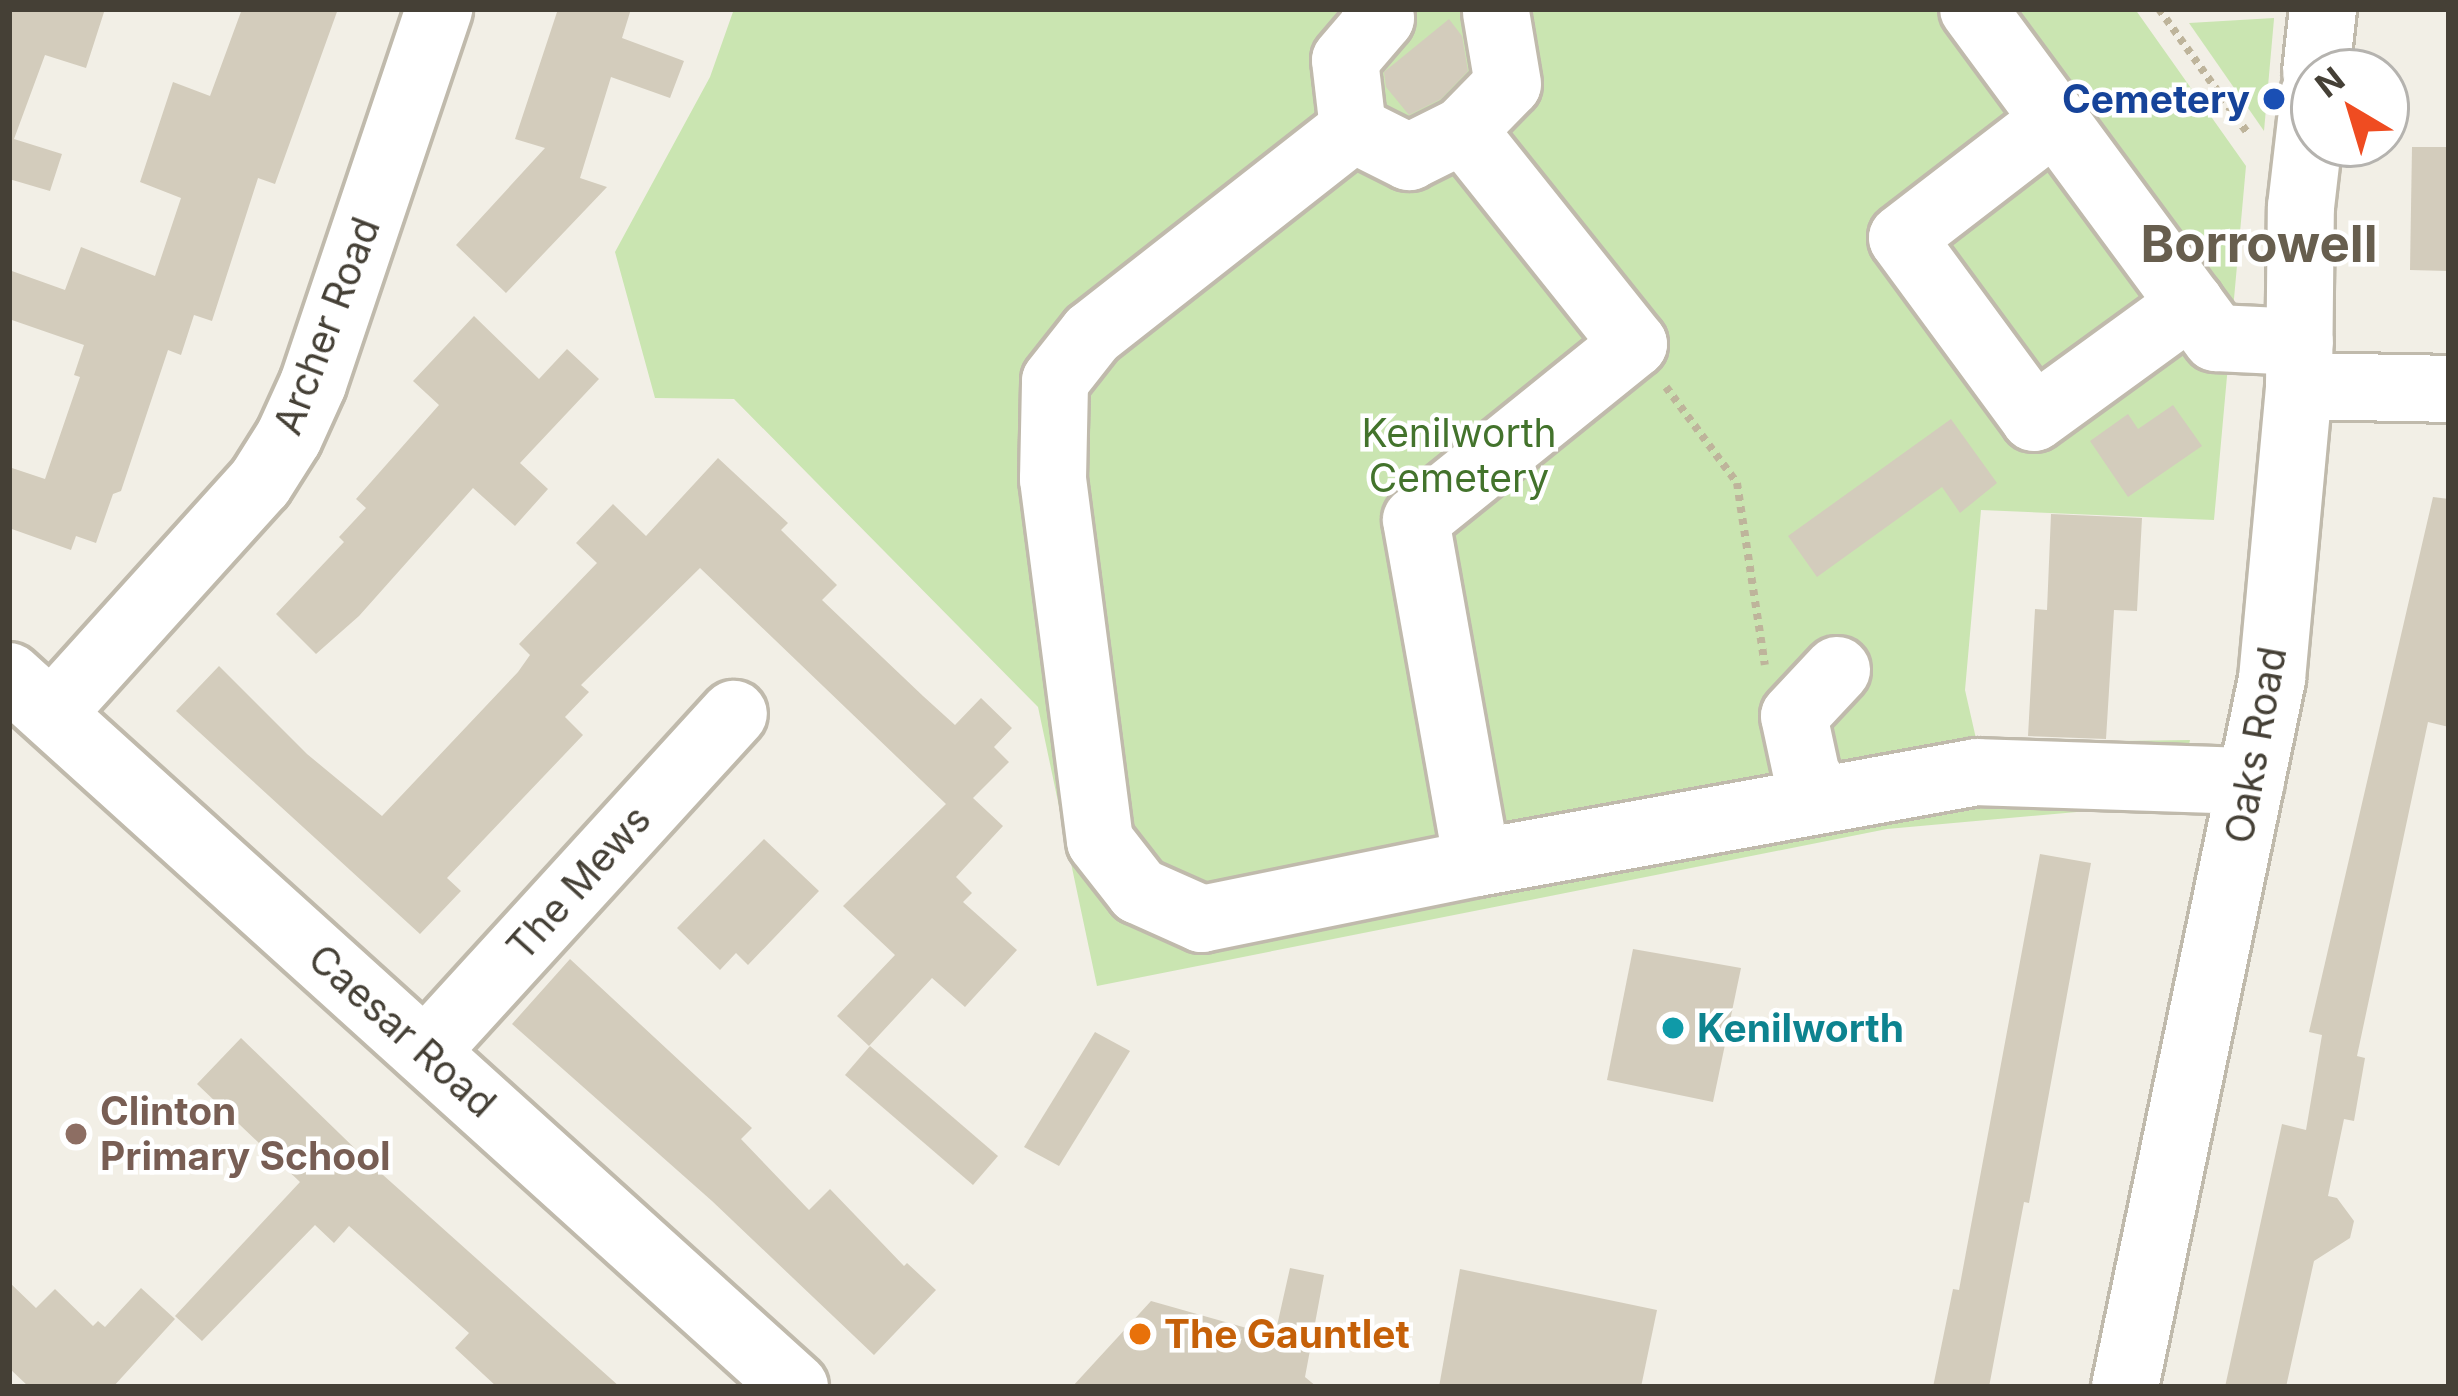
<!DOCTYPE html>
<style>
body{margin:0}
#map{position:relative;width:2458px;height:1396px;overflow:hidden;background:#f2efe6;font-family:Inter,sans-serif}
div>[style]{position:absolute}
.green>*{inset:0;background:#cae5b1}
.building>*{inset:0;background:#d3ccbc}
.path>*{height:8px;margin-top:-4px;transform-origin:0;background:repeating-linear-gradient(90deg,#beb49b 0 6px,transparent 0 12px)}
.roads{filter:drop-shadow(3px 0 #c0baac) drop-shadow(-3px 0 #c0baac) drop-shadow(0 3px #c0baac) drop-shadow(0 -3px #c0baac)}
.minor>*{height:66px;margin:-33px;padding:0 33px;transform-origin:33px;border-radius:33px;background:#fff}
.dots>*{width:33px;height:33px;translate:-50% -50%;box-sizing:border-box;border:6px solid #fff;border-radius:50%}
span{translate:-50% -50%;white-space:nowrap;text-align:center;line-height:1.15;-webkit-text-stroke:9px #fff;paint-order:stroke}
.transit-label{font-size:39px;color:#164399;font-weight:700}
.right{translate:-100% -50%;text-align:right}
.street-label{font-size:39px;color:#454036}
.park-label{font-size:39px;color:#43732c}
.culture-label{font-size:39px;color:#0d838f;font-weight:700}
.left{translate:0 -50%;text-align:left}
.education-label{font-size:39px;color:#785e54;font-weight:700}
.food-label{font-size:39px;color:#c56008;font-weight:700}
.district-label{font-size:51px;color:#675e4e;font-weight:700}
.frame{position:absolute;inset:0;border:12px solid #454036;pointer-events:none}
.north{position:absolute;left:2290px;top:48px;width:120px;height:120px;box-sizing:border-box;background:#fff;border:3px solid #b5b3af;border-radius:50%;rotate:322deg;font-size:33px;font-weight:700;line-height:48px;text-align:center;color:#454036}
.north::after{content:'';display:block;margin:auto;width:42px;height:54px;background:#ef4c21;clip-path:polygon(50% 0,100% 100%,50% 72%,0 100%)}
</style>
<div id="map">
<div class="green">
<i style="clip-path:polygon(734px 9px,2135px 9px,2246px 166px,2214px 520px,1981px 510px,1965px 690px,1977px 743px,2190px 740px,2177px 803px,1887px 829px,1097px 986px,1038px 707px,734px 399px,655px 398px,615px 252px,710px 77px)"></i>
<i style="clip-path:polygon(2274px 18px,2274px 19px,2264px 131px,2189px 23px)"></i>
</div>
<div class="building">
<i style="clip-path:polygon(9px 9px,105px 9px,86px 68px,45px 55px,14px 139px,62px 154px,50px 191px,9px 179px)"></i>
<i style="clip-path:polygon(242px 9px,338px 9px,275px 184px,258px 178px,212px 321px,194px 315px,181px 355px,168px 350px,121px 491px,113px 494px,96px 543px,76px 536px,71px 550px,9px 528px,9px 467px,45px 479px,80px 377px,74px 375px,84px 345px,9px 319px,9px 270px,65px 290px,81px 247px,155px 276px,181px 198px,140px 182px,173px 82px,210px 96px)"></i>
<i style="clip-path:polygon(558px 9px,631px 9px,622px 38px,684px 61px,670px 98px,611px 77px,580px 178px,607px 187px,506px 293px,456px 245px,545px 148px,515px 139px)"></i>
<i style="clip-path:polygon(1449px 19px,1462px 36px,1468px 71px,1441px 99px,1409px 115px,1386px 87px,1384px 72px)"></i>
<i style="clip-path:polygon(2412px 147px,2449px 147px,2449px 271px,2410px 270px)"></i>
<i style="clip-path:polygon(474px 316px,539px 379px,567px 349px,599px 379px,520px 463px,548px 489px,515px 526px,473px 488px,359px 616px,316px 654px,276px 614px,344px 542px,339px 537px,366px 508px,356px 499px,439px 405px,413px 381px)"></i>
<i style="clip-path:polygon(2173px 405px,2202px 446px,2128px 497px,2090px 441px,2128px 414px,2138px 429px)"></i>
<i style="clip-path:polygon(1951px 419px,1997px 483px,1960px 513px,1942px 487px,1817px 577px,1788px 536px)"></i>
<i style="clip-path:polygon(718px 458px,788px 523px,781px 530px,837px 585px,822px 600px,923px 696px,955px 725px,981px 698px,1012px 728px,994px 747px,1009px 762px,973px 798px,1003px 826px,956px 877px,972px 893px,963px 902px,1017px 950px,965px 1007px,932px 978px,869px 1046px,837px 1016px,895px 955px,843px 906px,946px 804px,700px 568px,581px 685px,589px 692px,565px 717px,583px 735px,447px 878px,461px 891px,420px 934px,176px 711px,219px 666px,307px 754px,382px 816px,518px 672px,530px 655px,519px 644px,597px 563px,576px 543px,613px 504px,646px 536px)"></i>
<i style="clip-path:polygon(2433px 497px,2449px 499px,2449px 727px,2428px 722px,2357px 1056px,2365px 1058px,2354px 1121px,2344px 1119px,2328px 1196px,2337px 1198px,2354px 1221px,2350px 1238px,2314px 1261px,2286px 1387px,2225px 1387px,2282px 1124px,2306px 1130px,2322px 1035px,2309px 1032px)"></i>
<i style="clip-path:polygon(2051px 514px,2142px 518px,2137px 611px,2114px 610px,2106px 739px,2028px 736px,2035px 609px,2047px 610px)"></i>
<i style="clip-path:polygon(764px 839px,819px 891px,748px 965px,736px 953px,720px 970px,677px 928px)"></i>
<i style="clip-path:polygon(2040px 854px,2091px 863px,2029px 1203px,2024px 1202px,1989px 1387px,1933px 1387px,1953px 1289px,1959px 1290px)"></i>
<i style="clip-path:polygon(1633px 949px,1741px 968px,1713px 1102px,1607px 1080px)"></i>
<i style="clip-path:polygon(570px 959px,752px 1128px,741px 1139px,809px 1210px,830px 1189px,904px 1266px,907px 1263px,936px 1290px,874px 1355px,712px 1201px,512px 1024px)"></i>
<i style="clip-path:polygon(1095px 1032px,1130px 1051px,1059px 1166px,1024px 1147px)"></i>
<i style="clip-path:polygon(241px 1038px,373px 1166px,620px 1387px,497px 1387px,455px 1348px,469px 1333px,349px 1226px,334px 1243px,315px 1225px,202px 1341px,175px 1316px,300px 1182px,197px 1084px)"></i>
<i style="clip-path:polygon(870px 1046px,998px 1156px,973px 1185px,845px 1075px)"></i>
<i style="clip-path:polygon(1290px 1268px,1324px 1275px,1305px 1377px,1317px 1387px,1072px 1387px,1151px 1301px,1250px 1329px,1272px 1348px)"></i>
<i style="clip-path:polygon(1460px 1269px,1657px 1310px,1641px 1387px,1439px 1387px)"></i>
<i style="clip-path:polygon(9px 1282px,36px 1308px,55px 1289px,93px 1326px,98px 1321px,105px 1327px,141px 1288px,175px 1319px,113px 1387px,29px 1387px,9px 1368px)"></i>
</div>
<div class="path">
<i style="left:2159px;top:9px;width:155px;rotate:54.5deg"></i>
<i style="left:1666px;top:387px;width:119px;rotate:53.5deg"></i>
<i style="left:1737px;top:483px;width:184px;rotate:81.3deg"></i>
</div>
<div class="roads">
<div class="minor">
<i style="left:1973px;top:9px;width:409px;rotate:53.6deg"></i>
<i style="left:2216px;top:338px;width:84px;rotate:2.7deg"></i>
<i style="left:2316px;top:72px;width:63px;rotate:-83.7deg"></i>
<i style="left:2055px;top:120px;width:193px;rotate:142.4deg"></i>
<i style="left:1902px;top:238px;width:223px;rotate:53.7deg"></i>
<i style="left:2034px;top:418px;width:194px;rotate:-36deg"></i>
<i style="left:1353px;top:129px;width:63px;rotate:26.6deg"></i>
<i style="left:1409px;top:157px;width:60px;rotate:-26.6deg"></i>
<i style="left:1463px;top:130px;width:274px;rotate:51.4deg"></i>
<i style="left:1634px;top:344px;width:280px;rotate:141.1deg"></i>
<i style="left:1416px;top:520px;width:348px;rotate:79.9deg"></i>
<i style="left:1477px;top:863px;width:281px;rotate:168.5deg"></i>
<i style="left:1202px;top:919px;width:69px;rotate:-156deg"></i>
<i style="left:1139px;top:891px;width:63px;rotate:-128deg"></i>
<i style="left:1100px;top:841px;width:365px;rotate:-97.4deg"></i>
<i style="left:1053px;top:479px;width:98px;rotate:-88.8deg"></i>
<i style="left:1055px;top:381px;width:60px;rotate:-51.8deg"></i>
<i style="left:1092px;top:334px;width:332px;rotate:-38.1deg"></i>
<i style="left:1353px;top:129px;width:69px;rotate:-96.6deg"></i>
<i style="left:1345px;top:60px;width:55px;rotate:-49.4deg"></i>
<i style="left:1381px;top:18px;width:11px;rotate:-124deg"></i>
<i style="left:1463px;top:130px;width:64px;rotate:-45.6deg"></i>
<i style="left:1508px;top:84px;width:73px;rotate:-99.5deg"></i>
<i style="left:2299px;top:386px;width:150px;rotate:1.1deg"></i>
<i style="left:9px;top:676px;width:1060px;rotate:42.13deg"></i>
<i style="left:52px;top:713px;width:310px;rotate:-47.9deg"></i>
<i style="left:260px;top:483px;width:54px;rotate:-57.8deg"></i>
<i style="left:289px;top:437px;width:58px;rotate:-65.6deg"></i>
<i style="left:313px;top:384px;width:396px;rotate:-71.4deg"></i>
<i style="left:1826px;top:799px;width:30px;rotate:-130deg"></i>
<i style="left:1807px;top:776px;width:61px;rotate:-102.2deg"></i>
<i style="left:1794px;top:716px;width:63px;rotate:-46.9deg"></i>
<i style="left:1477px;top:863px;width:508px;rotate:-10.31deg"></i>
<i style="left:1977px;top:772px;width:274px;rotate:1.9deg"></i>
<i style="left:425px;top:1052px;width:458px;rotate:-47.6deg"></i>
<i style="left:2125px;top:1387px;width:723px;rotate:-78.27deg"></i>
<i style="left:2272px;top:679px;width:294px;rotate:-84.7deg"></i>
<i style="left:2299px;top:386px;width:179px;rotate:-89.4deg"></i>
<i style="left:2301px;top:207px;width:114px;rotate:-83.4deg"></i>
</div>
</div>
<div class="dots">
<i style="left:2274px;top:99px;background:#1a4fb4"></i>
<i style="left:1673px;top:1028px;background:#0f9aa8"></i>
<i style="left:76px;top:1134px;background:#8d6e63"></i>
<i style="left:1140px;top:1334px;background:#e8710a"></i>
</div>
<div class="transit-label">
<span class="right" style="left:2250px;top:99px">Cemetery</span>
</div>
<div class="street-label">
<span style="left:327px;top:326px;rotate:-69deg">Archer Road</span>
<span style="left:2256px;top:745px;rotate:-80deg">Oaks Road</span>
<span style="left:579px;top:883px;rotate:-48deg">The Mews</span>
<span style="left:402px;top:1031px;rotate:42deg">Caesar Road</span>
</div>
<div class="park-label">
<span style="left:1459px;top:456px">Kenilworth<br>Cemetery</span>
</div>
<div class="culture-label">
<span class="left" style="left:1697px;top:1028px">Kenilworth</span>
</div>
<div class="education-label">
<span class="left" style="left:100px;top:1134px">Clinton<br>Primary School</span>
</div>
<div class="food-label">
<span class="left" style="left:1164px;top:1334px">The Gauntlet</span>
</div>
<div class="district-label">
<span style="left:2259px;top:244px">Borrowell</span>
</div>
<div class="frame"></div>
<div class="north">N</div>
</div>
